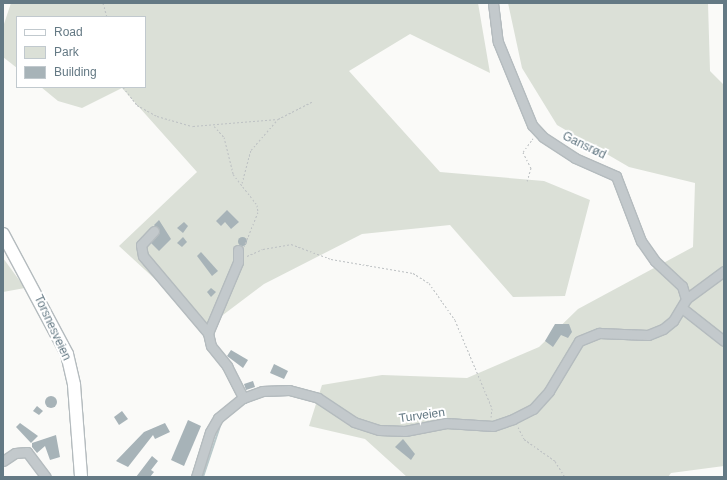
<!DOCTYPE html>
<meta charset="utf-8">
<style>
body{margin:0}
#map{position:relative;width:727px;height:480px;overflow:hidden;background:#fafaf8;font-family:Helvetica,sans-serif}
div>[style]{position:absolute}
.green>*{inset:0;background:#dbe0d7}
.stream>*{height:2px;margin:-1px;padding:0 1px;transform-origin:1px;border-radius:1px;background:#b9c8ca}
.building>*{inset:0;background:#a7b3b8}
.round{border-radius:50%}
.path>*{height:1px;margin-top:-0.5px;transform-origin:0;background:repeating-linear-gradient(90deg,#bdc1c3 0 2px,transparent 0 4px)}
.roads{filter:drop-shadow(1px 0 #b4bbbe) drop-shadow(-1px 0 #b4bbbe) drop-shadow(0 1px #b4bbbe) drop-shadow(0 -1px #b4bbbe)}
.minor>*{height:9px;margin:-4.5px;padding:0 4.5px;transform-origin:4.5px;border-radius:4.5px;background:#c3c9cc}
.major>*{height:12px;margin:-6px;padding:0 6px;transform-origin:6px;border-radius:6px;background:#fff}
span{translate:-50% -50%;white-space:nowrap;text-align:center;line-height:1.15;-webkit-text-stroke:4px #fff;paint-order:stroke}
.street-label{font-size:12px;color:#647984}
.frame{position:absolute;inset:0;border:4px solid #647984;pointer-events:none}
.legend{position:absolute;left:16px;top:16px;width:130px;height:72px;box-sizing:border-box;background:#fff;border:1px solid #c1c9ce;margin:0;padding:5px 7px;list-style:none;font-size:12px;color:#647984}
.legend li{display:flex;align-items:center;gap:8px;height:20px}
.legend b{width:20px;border:1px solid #c1c9ce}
</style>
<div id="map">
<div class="green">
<i style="clip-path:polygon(11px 3px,478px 3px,490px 73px,410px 34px,349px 71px,440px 172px,544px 181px,590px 200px,565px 296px,513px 297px,450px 225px,362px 234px,264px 284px,207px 327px,119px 246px,197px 172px,122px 88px,82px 108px,58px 101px,41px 87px,145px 87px,145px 17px,17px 17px,17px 68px,3px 57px,3px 27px)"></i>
<i style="clip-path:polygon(508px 3px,708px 3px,710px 71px,724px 85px,724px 466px,671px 473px,668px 477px,407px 477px,365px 439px,309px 426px,322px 385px,382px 375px,467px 378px,539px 347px,578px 309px,693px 247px,695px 183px,629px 167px,557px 125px,522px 68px)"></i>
<i style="clip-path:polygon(3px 258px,25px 288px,3px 292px)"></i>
</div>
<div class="stream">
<i style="left:203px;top:477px;width:57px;rotate:-71.6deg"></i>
</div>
<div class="building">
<i style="clip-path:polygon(227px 210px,239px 222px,231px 229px,225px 222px,221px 226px,216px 221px)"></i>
<i style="clip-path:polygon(159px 220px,171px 239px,159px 251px,151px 243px,160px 233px,154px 225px)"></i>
<i style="clip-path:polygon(184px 222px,188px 226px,183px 233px,177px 228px)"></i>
<i class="round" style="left:237.5px;top:236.5px;width:9px;height:9px"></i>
<i style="clip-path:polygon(183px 237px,187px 242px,182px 247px,177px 243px)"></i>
<i style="clip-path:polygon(201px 252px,218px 271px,212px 276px,197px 256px)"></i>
<i style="clip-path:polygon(211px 288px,216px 292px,211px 297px,207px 292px)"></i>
<i style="clip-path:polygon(555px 324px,569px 324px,572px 332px,568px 338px,561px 335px,553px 347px,545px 341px)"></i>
<i style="clip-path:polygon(231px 350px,248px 360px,243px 368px,227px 356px)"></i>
<i style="clip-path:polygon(274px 364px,288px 371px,284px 379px,270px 373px)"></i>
<i style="clip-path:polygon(253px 381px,255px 387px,246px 390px,244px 384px)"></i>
<i class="round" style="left:45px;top:396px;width:12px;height:12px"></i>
<i style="clip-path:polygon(37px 406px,43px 411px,39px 415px,33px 411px)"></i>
<i style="clip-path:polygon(122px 411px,128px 419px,119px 425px,114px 417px)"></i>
<i style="clip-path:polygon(188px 420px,201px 426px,184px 466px,171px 460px)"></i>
<i style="clip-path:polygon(20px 423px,38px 436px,31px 443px,16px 427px)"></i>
<i style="clip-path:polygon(165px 423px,170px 432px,155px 439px,153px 435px,128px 467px,116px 461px,144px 432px)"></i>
<i style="clip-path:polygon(56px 435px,60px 457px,50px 460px,45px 446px,37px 453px,32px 447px,32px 443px)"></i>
<i style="clip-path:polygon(403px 439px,415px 454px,411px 460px,395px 447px)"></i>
<i style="clip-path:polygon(152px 456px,158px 461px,151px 470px,154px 472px,150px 477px,136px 477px)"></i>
</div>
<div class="path">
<i style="left:103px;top:3px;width:15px;rotate:74deg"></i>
<i style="left:123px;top:87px;width:23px;rotate:52deg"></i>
<i style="left:137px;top:105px;width:23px;rotate:29deg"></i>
<i style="left:157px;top:116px;width:37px;rotate:16deg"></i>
<i style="left:193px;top:126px;width:85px;rotate:-4.7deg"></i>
<i style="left:278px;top:119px;width:38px;rotate:-27deg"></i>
<i style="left:214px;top:126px;width:15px;rotate:48deg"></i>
<i style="left:224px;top:137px;width:38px;rotate:76deg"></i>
<i style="left:233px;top:174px;width:39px;rotate:52deg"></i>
<i style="left:257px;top:205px;width:7px;rotate:82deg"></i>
<i style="left:258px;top:212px;width:37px;rotate:112deg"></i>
<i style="left:527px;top:181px;width:14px;rotate:-73deg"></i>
<i style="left:531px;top:168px;width:18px;rotate:-117deg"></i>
<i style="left:523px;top:152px;width:17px;rotate:-54deg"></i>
<i style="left:242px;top:183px;width:34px;rotate:-75deg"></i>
<i style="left:251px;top:150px;width:40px;rotate:-49deg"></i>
<i style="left:247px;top:256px;width:17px;rotate:-24deg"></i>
<i style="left:263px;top:249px;width:28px;rotate:-10deg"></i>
<i style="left:291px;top:244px;width:43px;rotate:20.6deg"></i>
<i style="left:331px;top:259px;width:83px;rotate:9.7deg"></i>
<i style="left:413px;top:273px;width:19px;rotate:32deg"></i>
<i style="left:429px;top:283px;width:45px;rotate:54.9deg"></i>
<i style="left:455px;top:320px;width:95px;rotate:67.2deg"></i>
<i style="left:492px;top:408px;width:9px;rotate:96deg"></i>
<i style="left:518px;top:427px;width:13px;rotate:63deg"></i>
<i style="left:524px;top:439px;width:38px;rotate:35deg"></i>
<i style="left:555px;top:461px;width:19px;rotate:58deg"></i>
</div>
<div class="roads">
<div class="minor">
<i style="left:493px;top:3px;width:39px;rotate:83deg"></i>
<i style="left:498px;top:42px;width:90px;rotate:67.7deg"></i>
<i style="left:532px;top:125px;width:16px;rotate:47deg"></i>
<i style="left:543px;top:137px;width:38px;rotate:33deg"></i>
<i style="left:575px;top:158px;width:45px;rotate:23.7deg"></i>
<i style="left:616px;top:176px;width:70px;rotate:69deg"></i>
<i style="left:641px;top:241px;width:24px;rotate:55deg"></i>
<i style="left:655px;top:261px;width:37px;rotate:43deg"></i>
<i style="left:682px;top:286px;width:14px;rotate:73deg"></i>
<i style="left:154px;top:231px;width:19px;rotate:133deg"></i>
<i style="left:141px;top:245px;width:11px;rotate:80deg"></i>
<i style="left:143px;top:256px;width:101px;rotate:49.8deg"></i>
<i style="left:238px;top:250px;width:12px;rotate:90deg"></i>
<i style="left:238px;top:262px;width:77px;rotate:112.9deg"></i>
<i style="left:208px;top:333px;width:13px;rotate:77deg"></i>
<i style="left:211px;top:346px;width:26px;rotate:51deg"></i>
<i style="left:227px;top:366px;width:36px;rotate:63deg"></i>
<i style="left:682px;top:308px;width:53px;rotate:38.2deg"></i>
<i style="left:3px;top:461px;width:14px;rotate:-34deg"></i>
<i style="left:15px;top:453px;width:12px;rotate:-5deg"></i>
<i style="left:27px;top:452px;width:31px;rotate:53deg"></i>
<i style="left:196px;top:477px;width:47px;rotate:-72.7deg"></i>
<i style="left:210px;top:432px;width:16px;rotate:-60deg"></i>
<i style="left:218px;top:418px;width:32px;rotate:-39deg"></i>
<i style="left:243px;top:398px;width:20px;rotate:-20deg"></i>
<i style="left:262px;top:391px;width:27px;rotate:-2deg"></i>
<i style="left:289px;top:390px;width:30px;rotate:15deg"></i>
<i style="left:318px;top:398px;width:43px;rotate:33.7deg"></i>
<i style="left:354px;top:422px;width:26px;rotate:18deg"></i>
<i style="left:379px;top:430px;width:26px;rotate:2deg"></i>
<i style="left:405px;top:431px;width:42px;rotate:-11deg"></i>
<i style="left:446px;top:423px;width:47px;rotate:3.7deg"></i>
<i style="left:493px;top:426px;width:21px;rotate:-19deg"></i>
<i style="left:513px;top:419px;width:22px;rotate:-27deg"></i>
<i style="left:533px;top:409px;width:24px;rotate:-48deg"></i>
<i style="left:549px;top:391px;width:58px;rotate:-59deg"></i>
<i style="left:579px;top:341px;width:22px;rotate:-22deg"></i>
<i style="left:599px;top:333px;width:49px;rotate:2.3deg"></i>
<i style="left:648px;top:335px;width:16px;rotate:-22deg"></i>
<i style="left:663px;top:329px;width:13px;rotate:-39deg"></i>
<i style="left:673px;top:321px;width:26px;rotate:-59deg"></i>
<i style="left:686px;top:299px;width:47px;rotate:-36.4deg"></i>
</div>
<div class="major">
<i style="left:3px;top:234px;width:136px;rotate:61.9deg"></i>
<i style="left:67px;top:354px;width:32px;rotate:77deg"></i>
<i style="left:74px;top:385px;width:92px;rotate:85.6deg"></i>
</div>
</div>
<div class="street-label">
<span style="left:584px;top:146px;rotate:26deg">Gansrød</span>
<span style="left:52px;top:328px;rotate:65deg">Torsnesveien</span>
<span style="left:422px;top:416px;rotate:-8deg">Turveien</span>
</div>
<div class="frame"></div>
<ul class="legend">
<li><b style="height:5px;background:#fff"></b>Road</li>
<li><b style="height:11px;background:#dbe0d7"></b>Park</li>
<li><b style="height:11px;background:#a7b3b8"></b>Building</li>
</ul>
</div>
